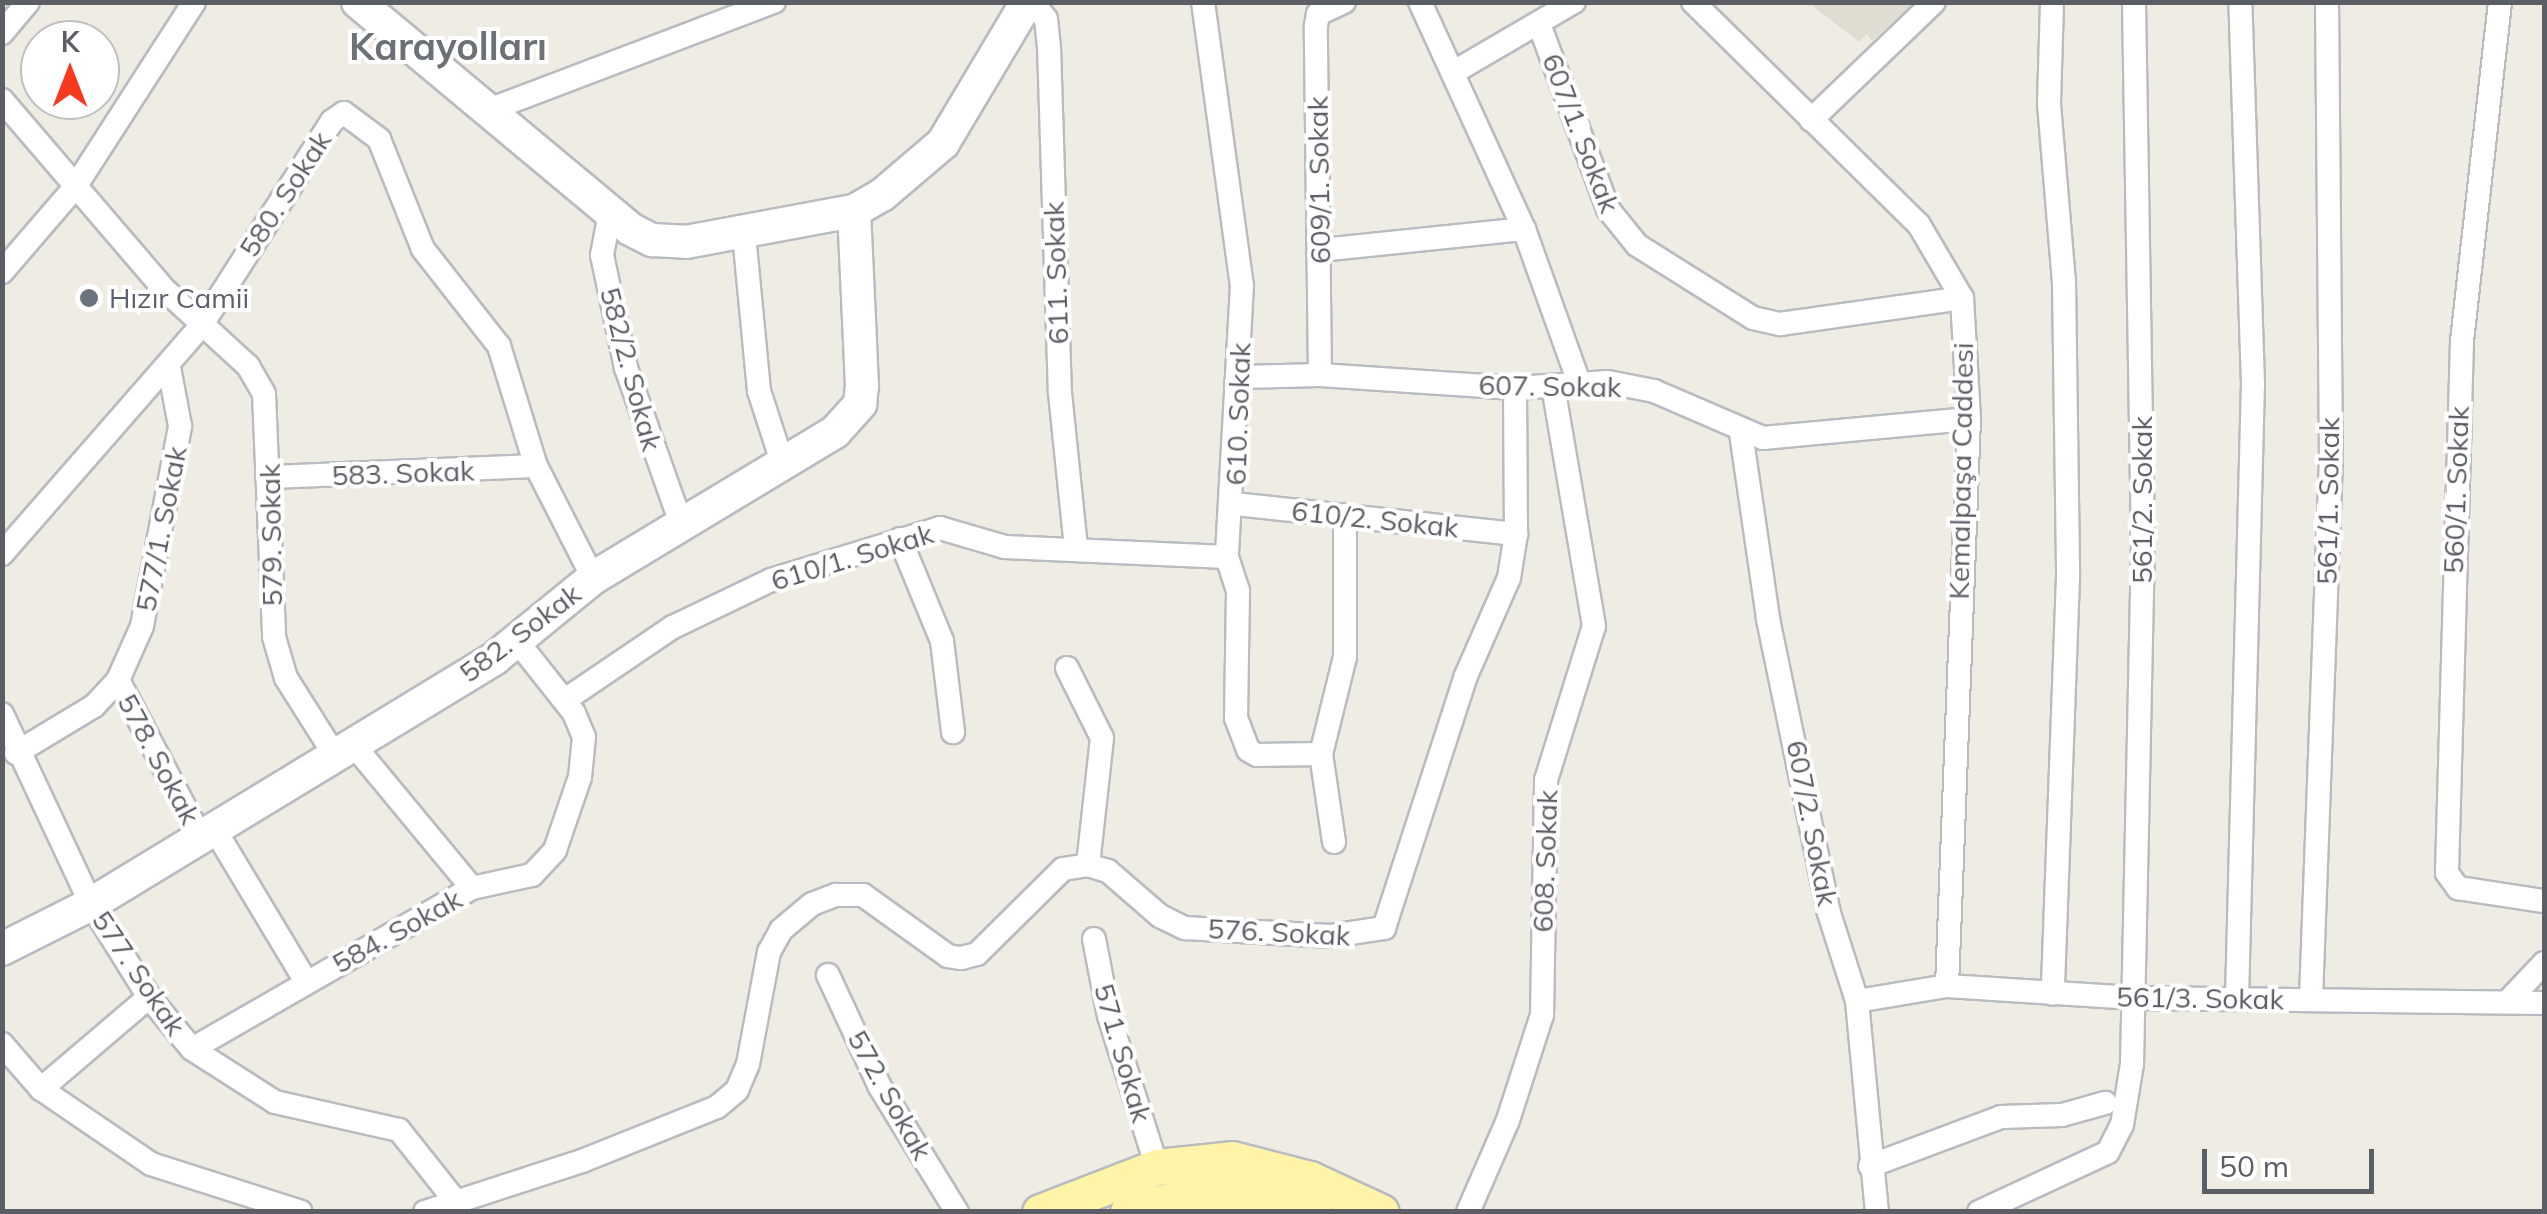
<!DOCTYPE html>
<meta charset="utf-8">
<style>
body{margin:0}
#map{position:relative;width:2547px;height:1214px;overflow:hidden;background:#efede3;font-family:Mulish,sans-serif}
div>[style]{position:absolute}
.education>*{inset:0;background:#dfdcd2}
.roads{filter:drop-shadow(2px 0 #b8bbc0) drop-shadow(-2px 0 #b8bbc0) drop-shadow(0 2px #b8bbc0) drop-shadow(0 -2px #b8bbc0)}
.street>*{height:22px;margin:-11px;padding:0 11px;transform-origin:11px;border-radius:11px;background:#fff}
.secondary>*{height:32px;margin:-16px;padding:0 16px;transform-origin:16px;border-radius:16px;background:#fff}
.primary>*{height:35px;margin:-17.5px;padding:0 17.5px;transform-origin:17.5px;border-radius:17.5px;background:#fff4a8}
.dots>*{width:28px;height:28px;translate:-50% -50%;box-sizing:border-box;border:5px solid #fff;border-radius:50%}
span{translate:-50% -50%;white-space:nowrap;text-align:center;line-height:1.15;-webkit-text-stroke:8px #fff;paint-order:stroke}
.street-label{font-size:28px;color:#5b5f65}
.worship-label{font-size:28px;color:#5b616d}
.left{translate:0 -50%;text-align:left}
.district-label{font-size:38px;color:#6c7177;font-weight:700}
.frame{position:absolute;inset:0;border:5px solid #5b5f65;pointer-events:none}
.north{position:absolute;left:20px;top:20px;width:100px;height:100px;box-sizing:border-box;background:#fff;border:2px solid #bdbfc1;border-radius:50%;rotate:0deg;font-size:28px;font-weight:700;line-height:40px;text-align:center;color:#5b5f65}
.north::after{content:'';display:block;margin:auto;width:35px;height:45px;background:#f83920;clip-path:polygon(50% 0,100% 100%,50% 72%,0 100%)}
.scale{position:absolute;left:2202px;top:1149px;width:172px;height:45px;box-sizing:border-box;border:5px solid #5b5f65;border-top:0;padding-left:12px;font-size:30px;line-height:35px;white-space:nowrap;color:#5b5f65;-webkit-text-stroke:8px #fff;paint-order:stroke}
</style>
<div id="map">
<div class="education">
<i style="clip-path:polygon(1809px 3px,1914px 3px,1872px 41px,1867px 34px,1859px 42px)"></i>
</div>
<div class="roads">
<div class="street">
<i style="left:1033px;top:2px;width:21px;rotate:53deg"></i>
<i style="left:1046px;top:19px;width:27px;rotate:84deg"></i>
<i style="left:1049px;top:46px;width:347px;rotate:88.2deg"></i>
<i style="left:1060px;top:393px;width:156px;rotate:84.1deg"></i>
<i style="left:1203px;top:2px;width:286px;rotate:82.2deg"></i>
<i style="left:1242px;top:285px;width:272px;rotate:93.2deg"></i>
<i style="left:1227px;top:557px;width:36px;rotate:72deg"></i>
<i style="left:1238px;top:591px;width:127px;rotate:90.9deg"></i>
<i style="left:1236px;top:718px;width:34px;rotate:69deg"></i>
<i style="left:1248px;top:750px;width:10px;rotate:29deg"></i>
<i style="left:1257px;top:755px;width:64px;rotate:-0.9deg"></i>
<i style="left:1420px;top:2px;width:250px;rotate:65.4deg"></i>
<i style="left:1524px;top:229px;width:164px;rotate:70.3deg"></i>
<i style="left:1693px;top:2px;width:317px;rotate:44.6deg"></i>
<i style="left:1919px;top:225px;width:85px;rotate:59.5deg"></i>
<i style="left:1962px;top:298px;width:121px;rotate:86.7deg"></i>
<i style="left:1969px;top:419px;width:567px;rotate:92.22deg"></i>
<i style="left:2052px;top:2px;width:102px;rotate:91.7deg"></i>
<i style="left:2049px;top:104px;width:178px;rotate:85.2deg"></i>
<i style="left:2064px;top:281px;width:296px;rotate:89.2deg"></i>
<i style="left:2068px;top:577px;width:417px;rotate:92.1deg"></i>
<i style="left:2500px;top:2px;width:341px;rotate:96.4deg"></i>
<i style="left:2462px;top:341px;width:532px;rotate:91.62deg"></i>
<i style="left:2447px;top:873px;width:19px;rotate:54deg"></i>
<i style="left:2458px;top:888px;width:87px;rotate:8.6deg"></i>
<i style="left:1539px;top:24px;width:197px;rotate:69.5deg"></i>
<i style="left:1608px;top:209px;width:46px;rotate:51.1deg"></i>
<i style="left:1637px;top:245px;width:137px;rotate:32.2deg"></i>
<i style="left:1753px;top:318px;width:28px;rotate:13deg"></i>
<i style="left:1780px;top:324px;width:184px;rotate:-8.1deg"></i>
<i style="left:2px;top:33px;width:40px;rotate:-50deg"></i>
<i style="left:1454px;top:72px;width:139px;rotate:-30.3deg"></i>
<i style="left:2px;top:100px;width:250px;rotate:49.4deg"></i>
<i style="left:165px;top:290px;width:113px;rotate:42.5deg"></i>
<i style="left:248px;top:366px;width:32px;rotate:60deg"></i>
<i style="left:264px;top:394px;width:243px;rotate:87.6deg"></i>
<i style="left:274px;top:637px;width:43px;rotate:73.7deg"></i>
<i style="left:286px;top:678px;width:90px;rotate:57.7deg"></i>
<i style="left:489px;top:110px;width:305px;rotate:-20.8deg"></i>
<i style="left:1811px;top:120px;width:170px;rotate:-43.8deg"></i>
<i style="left:610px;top:213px;width:43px;rotate:100.8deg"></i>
<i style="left:602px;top:255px;width:116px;rotate:78deg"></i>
<i style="left:626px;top:368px;width:164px;rotate:70.5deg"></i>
<i style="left:744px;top:235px;width:157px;rotate:84.5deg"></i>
<i style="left:759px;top:391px;width:78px;rotate:72deg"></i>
<i style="left:1321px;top:250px;width:204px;rotate:-5.9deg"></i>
<i style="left:2px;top:272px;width:112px;rotate:-49.3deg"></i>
<i style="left:75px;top:187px;width:220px;rotate:-57.2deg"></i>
<i style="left:1320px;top:375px;width:349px;rotate:-90.7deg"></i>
<i style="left:1316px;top:26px;width:12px;rotate:-81deg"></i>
<i style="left:1318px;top:14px;width:29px;rotate:-25deg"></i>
<i style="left:1241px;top:377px;width:79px;rotate:-1.5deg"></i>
<i style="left:1320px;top:375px;width:195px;rotate:3.8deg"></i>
<i style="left:1515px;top:388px;width:93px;rotate:-3.7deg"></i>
<i style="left:1608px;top:382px;width:47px;rotate:11.1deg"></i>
<i style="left:1654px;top:391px;width:119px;rotate:23.3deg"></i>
<i style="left:1763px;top:438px;width:207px;rotate:-5.3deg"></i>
<i style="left:1741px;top:433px;width:188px;rotate:81.7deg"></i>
<i style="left:1768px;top:619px;width:297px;rotate:78.3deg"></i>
<i style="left:1828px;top:910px;width:96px;rotate:72.3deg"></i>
<i style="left:1857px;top:1001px;width:212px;rotate:84.6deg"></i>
<i style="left:271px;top:477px;width:265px;rotate:-2.4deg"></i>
<i style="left:1235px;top:504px;width:283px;rotate:6.1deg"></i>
<i style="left:900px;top:539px;width:110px;rotate:67.6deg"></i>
<i style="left:942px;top:641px;width:92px;rotate:83.1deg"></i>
<i style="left:2px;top:554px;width:303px;rotate:-48.9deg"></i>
<i style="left:201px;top:326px;width:243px;rotate:-57.4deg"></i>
<i style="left:332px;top:121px;width:14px;rotate:-34deg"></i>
<i style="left:344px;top:113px;width:44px;rotate:36.6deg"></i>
<i style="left:379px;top:139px;width:118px;rotate:68.2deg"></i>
<i style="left:423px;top:249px;width:123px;rotate:51.9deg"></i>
<i style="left:499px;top:346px;width:126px;rotate:72.9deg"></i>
<i style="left:536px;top:466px;width:126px;rotate:63deg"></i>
<i style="left:1067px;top:668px;width:78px;rotate:63.4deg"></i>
<i style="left:1102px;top:738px;width:128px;rotate:96.3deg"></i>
<i style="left:118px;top:680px;width:178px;rotate:62.3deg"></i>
<i style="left:565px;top:700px;width:130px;rotate:-34.1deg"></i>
<i style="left:673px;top:627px;width:109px;rotate:-25.6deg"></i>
<i style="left:771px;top:580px;width:177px;rotate:-17.1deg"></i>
<i style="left:940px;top:528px;width:68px;rotate:16.3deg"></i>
<i style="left:1005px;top:547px;width:222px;rotate:2.6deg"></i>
<i style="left:2px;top:714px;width:210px;rotate:64.9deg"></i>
<i style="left:91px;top:904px;width:110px;rotate:58.1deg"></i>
<i style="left:149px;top:997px;width:67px;rotate:50.4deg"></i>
<i style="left:192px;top:1049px;width:98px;rotate:32.6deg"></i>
<i style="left:275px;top:1102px;width:127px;rotate:12.7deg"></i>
<i style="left:399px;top:1130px;width:93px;rotate:51.5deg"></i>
<i style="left:352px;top:743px;width:188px;rotate:50.4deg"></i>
<i style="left:16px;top:753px;width:91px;rotate:-31.1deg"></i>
<i style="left:94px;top:706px;width:35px;rotate:-47deg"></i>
<i style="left:118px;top:680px;width:59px;rotate:-66deg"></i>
<i style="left:142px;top:626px;width:204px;rotate:-79.2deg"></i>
<i style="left:180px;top:426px;width:60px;rotate:-100.6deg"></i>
<i style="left:215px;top:830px;width:175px;rotate:59deg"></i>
<i style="left:1334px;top:842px;width:89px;rotate:-98.4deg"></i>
<i style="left:1321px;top:754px;width:100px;rotate:-76.1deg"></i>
<i style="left:1345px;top:657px;width:142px;rotate:-90deg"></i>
<i style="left:1094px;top:939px;width:78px;rotate:79deg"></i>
<i style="left:1109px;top:1016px;width:158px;rotate:72.4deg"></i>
<i style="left:828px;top:975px;width:123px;rotate:65.1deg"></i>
<i style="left:880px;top:1087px;width:147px;rotate:58.4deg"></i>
<i style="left:2237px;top:998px;width:614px;rotate:-88.51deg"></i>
<i style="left:2253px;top:384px;width:382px;rotate:-91.9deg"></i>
<i style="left:2311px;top:999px;width:541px;rotate:-87.88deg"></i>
<i style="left:2331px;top:458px;width:456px;rotate:-90.5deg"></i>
<i style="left:2509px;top:1000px;width:51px;rotate:-46.6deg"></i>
<i style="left:1857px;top:1001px;width:91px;rotate:-9.5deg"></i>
<i style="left:1947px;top:986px;width:187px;rotate:3.7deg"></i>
<i style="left:2134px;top:998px;width:410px;rotate:0.7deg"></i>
<i style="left:2px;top:1044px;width:60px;rotate:49.1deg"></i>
<i style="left:41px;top:1089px;width:133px;rotate:34.3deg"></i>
<i style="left:151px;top:1164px;width:157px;rotate:17.7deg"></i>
<i style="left:192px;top:1049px;width:323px;rotate:-29.9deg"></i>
<i style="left:472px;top:888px;width:61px;rotate:-12.2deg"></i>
<i style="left:532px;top:875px;width:34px;rotate:-47deg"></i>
<i style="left:555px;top:850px;width:77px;rotate:-71.1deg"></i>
<i style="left:580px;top:777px;width:40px;rotate:-84.3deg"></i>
<i style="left:584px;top:737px;width:26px;rotate:-113deg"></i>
<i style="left:574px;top:713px;width:92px;rotate:-128.4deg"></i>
<i style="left:41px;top:1089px;width:142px;rotate:-40.4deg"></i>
<i style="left:1870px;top:1166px;width:140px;rotate:-20.5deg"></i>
<i style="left:2001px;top:1117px;width:61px;rotate:-1.9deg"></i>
<i style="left:2062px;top:1115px;width:45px;rotate:-15.6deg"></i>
<i style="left:425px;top:1212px;width:165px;rotate:-18deg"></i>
<i style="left:582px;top:1161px;width:145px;rotate:-21.8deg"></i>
<i style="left:717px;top:1107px;width:26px;rotate:-40deg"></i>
<i style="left:737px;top:1090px;width:28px;rotate:-67deg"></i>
<i style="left:748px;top:1064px;width:114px;rotate:-79.4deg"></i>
<i style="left:769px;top:952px;width:25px;rotate:-61deg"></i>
<i style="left:781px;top:930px;width:40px;rotate:-40deg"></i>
<i style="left:812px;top:904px;width:26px;rotate:-21deg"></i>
<i style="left:836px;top:895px;width:27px"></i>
<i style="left:863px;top:895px;width:105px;rotate:35.7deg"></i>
<i style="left:948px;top:956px;width:13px;rotate:9deg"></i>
<i style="left:961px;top:958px;width:16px;rotate:-14deg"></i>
<i style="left:977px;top:954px;width:121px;rotate:-44.7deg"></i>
<i style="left:1063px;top:869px;width:25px;rotate:-9deg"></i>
<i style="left:1088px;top:865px;width:21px;rotate:17deg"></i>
<i style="left:1108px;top:871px;width:69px;rotate:40.9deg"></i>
<i style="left:1160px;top:916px;width:28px;rotate:26deg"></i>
<i style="left:1185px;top:928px;width:146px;rotate:3.1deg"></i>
<i style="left:1331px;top:936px;width:54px;rotate:-8.6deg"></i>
<i style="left:1384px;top:928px;width:263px;rotate:-72deg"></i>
<i style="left:1465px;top:678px;width:109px;rotate:-66.3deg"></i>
<i style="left:1509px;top:578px;width:45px;rotate:-81deg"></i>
<i style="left:1516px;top:534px;width:146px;rotate:-90.4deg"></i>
<i style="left:1468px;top:1212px;width:100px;rotate:-66.5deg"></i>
<i style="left:1508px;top:1120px;width:110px;rotate:-72.1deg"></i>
<i style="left:1542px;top:1015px;width:235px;rotate:-89deg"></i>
<i style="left:1546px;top:780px;width:161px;rotate:-72.7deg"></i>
<i style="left:1594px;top:626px;width:242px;rotate:-99.7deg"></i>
<i style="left:1979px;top:1212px;width:142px;rotate:-24.9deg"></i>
<i style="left:2108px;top:1152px;width:30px;rotate:-63deg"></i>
<i style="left:2122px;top:1125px;width:62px;rotate:-80.7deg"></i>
<i style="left:2132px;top:1064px;width:519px;rotate:-88.79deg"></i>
<i style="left:2143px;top:545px;width:543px;rotate:-90.95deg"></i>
</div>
<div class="secondary">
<i style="left:358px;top:2px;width:354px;rotate:39.8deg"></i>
<i style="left:630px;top:229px;width:25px;rotate:27deg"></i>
<i style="left:652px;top:240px;width:34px;rotate:3deg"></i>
<i style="left:686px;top:242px;width:171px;rotate:-10.5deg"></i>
<i style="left:854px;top:211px;width:32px;rotate:-30deg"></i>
<i style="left:882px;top:195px;width:80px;rotate:-40.4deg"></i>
<i style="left:943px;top:143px;width:164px;rotate:-59.2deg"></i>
<i style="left:2px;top:949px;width:100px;rotate:-26.8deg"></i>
<i style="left:91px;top:904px;width:473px;rotate:-31.3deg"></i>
<i style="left:495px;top:658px;width:127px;rotate:-39.2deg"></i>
<i style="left:593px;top:578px;width:283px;rotate:-31.1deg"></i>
<i style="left:835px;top:432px;width:38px;rotate:-48deg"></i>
<i style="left:860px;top:404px;width:18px;rotate:-84deg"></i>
<i style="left:862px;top:386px;width:175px;rotate:-92.6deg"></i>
</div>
<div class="primary">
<i style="left:1040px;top:1212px;width:125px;rotate:-21deg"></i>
<i style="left:1157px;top:1167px;width:75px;rotate:-6.1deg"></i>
<i style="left:1232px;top:1159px;width:81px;rotate:14.4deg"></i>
<i style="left:1310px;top:1179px;width:78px;rotate:24.9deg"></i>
<i style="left:1128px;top:1212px;width:81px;rotate:-15.1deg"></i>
<i style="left:1206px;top:1191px;width:59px;rotate:4.8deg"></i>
<i style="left:1265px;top:1196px;width:51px;rotate:18.4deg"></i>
</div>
</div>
<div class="dots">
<i style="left:89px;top:298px;background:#6b7280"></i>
</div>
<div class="street-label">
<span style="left:1581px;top:133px;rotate:69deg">607/1. Sokak</span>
<span style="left:1319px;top:180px;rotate:-91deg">609/1. Sokak</span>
<span style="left:285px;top:194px;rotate:-57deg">580. Sokak</span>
<span style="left:1056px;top:273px;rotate:-92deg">611. Sokak</span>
<span style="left:631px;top:369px;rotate:75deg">582/2. Sokak</span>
<span style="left:1550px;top:386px;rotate:1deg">607. Sokak</span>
<span style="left:1238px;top:414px;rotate:-88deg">610. Sokak</span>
<span style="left:1961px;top:471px;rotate:-89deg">Kemalpaşa Caddesi</span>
<span style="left:403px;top:473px;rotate:-2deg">583. Sokak</span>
<span style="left:2456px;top:490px;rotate:-88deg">560/1. Sokak</span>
<span style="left:2142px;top:500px;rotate:-90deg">561/2. Sokak</span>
<span style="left:2328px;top:501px;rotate:-89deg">561/1. Sokak</span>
<span style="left:1375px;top:519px;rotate:6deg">610/2. Sokak</span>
<span style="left:161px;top:529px;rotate:-79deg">577/1. Sokak</span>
<span style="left:271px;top:535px;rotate:-91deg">579. Sokak</span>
<span style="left:852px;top:557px;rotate:-17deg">610/1. Sokak</span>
<span style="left:520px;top:633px;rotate:-37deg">582. Sokak</span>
<span style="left:159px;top:759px;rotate:62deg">578. Sokak</span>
<span style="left:1812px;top:823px;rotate:79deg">607/2. Sokak</span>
<span style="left:1545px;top:861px;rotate:-88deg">608. Sokak</span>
<span style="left:397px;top:931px;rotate:-29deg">584. Sokak</span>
<span style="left:1279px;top:932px;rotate:3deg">576. Sokak</span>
<span style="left:139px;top:973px;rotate:56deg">577. Sokak</span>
<span style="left:2200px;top:998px;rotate:1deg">561/3. Sokak</span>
<span style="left:1123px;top:1053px;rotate:74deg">571. Sokak</span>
<span style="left:890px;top:1095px;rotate:61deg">572. Sokak</span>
</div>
<div class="worship-label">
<span class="left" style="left:109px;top:298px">Hızır Camii</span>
</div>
<div class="district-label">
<span style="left:448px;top:47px">Karayolları</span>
</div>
<div class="frame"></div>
<div class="north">K</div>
<div class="scale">50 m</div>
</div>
